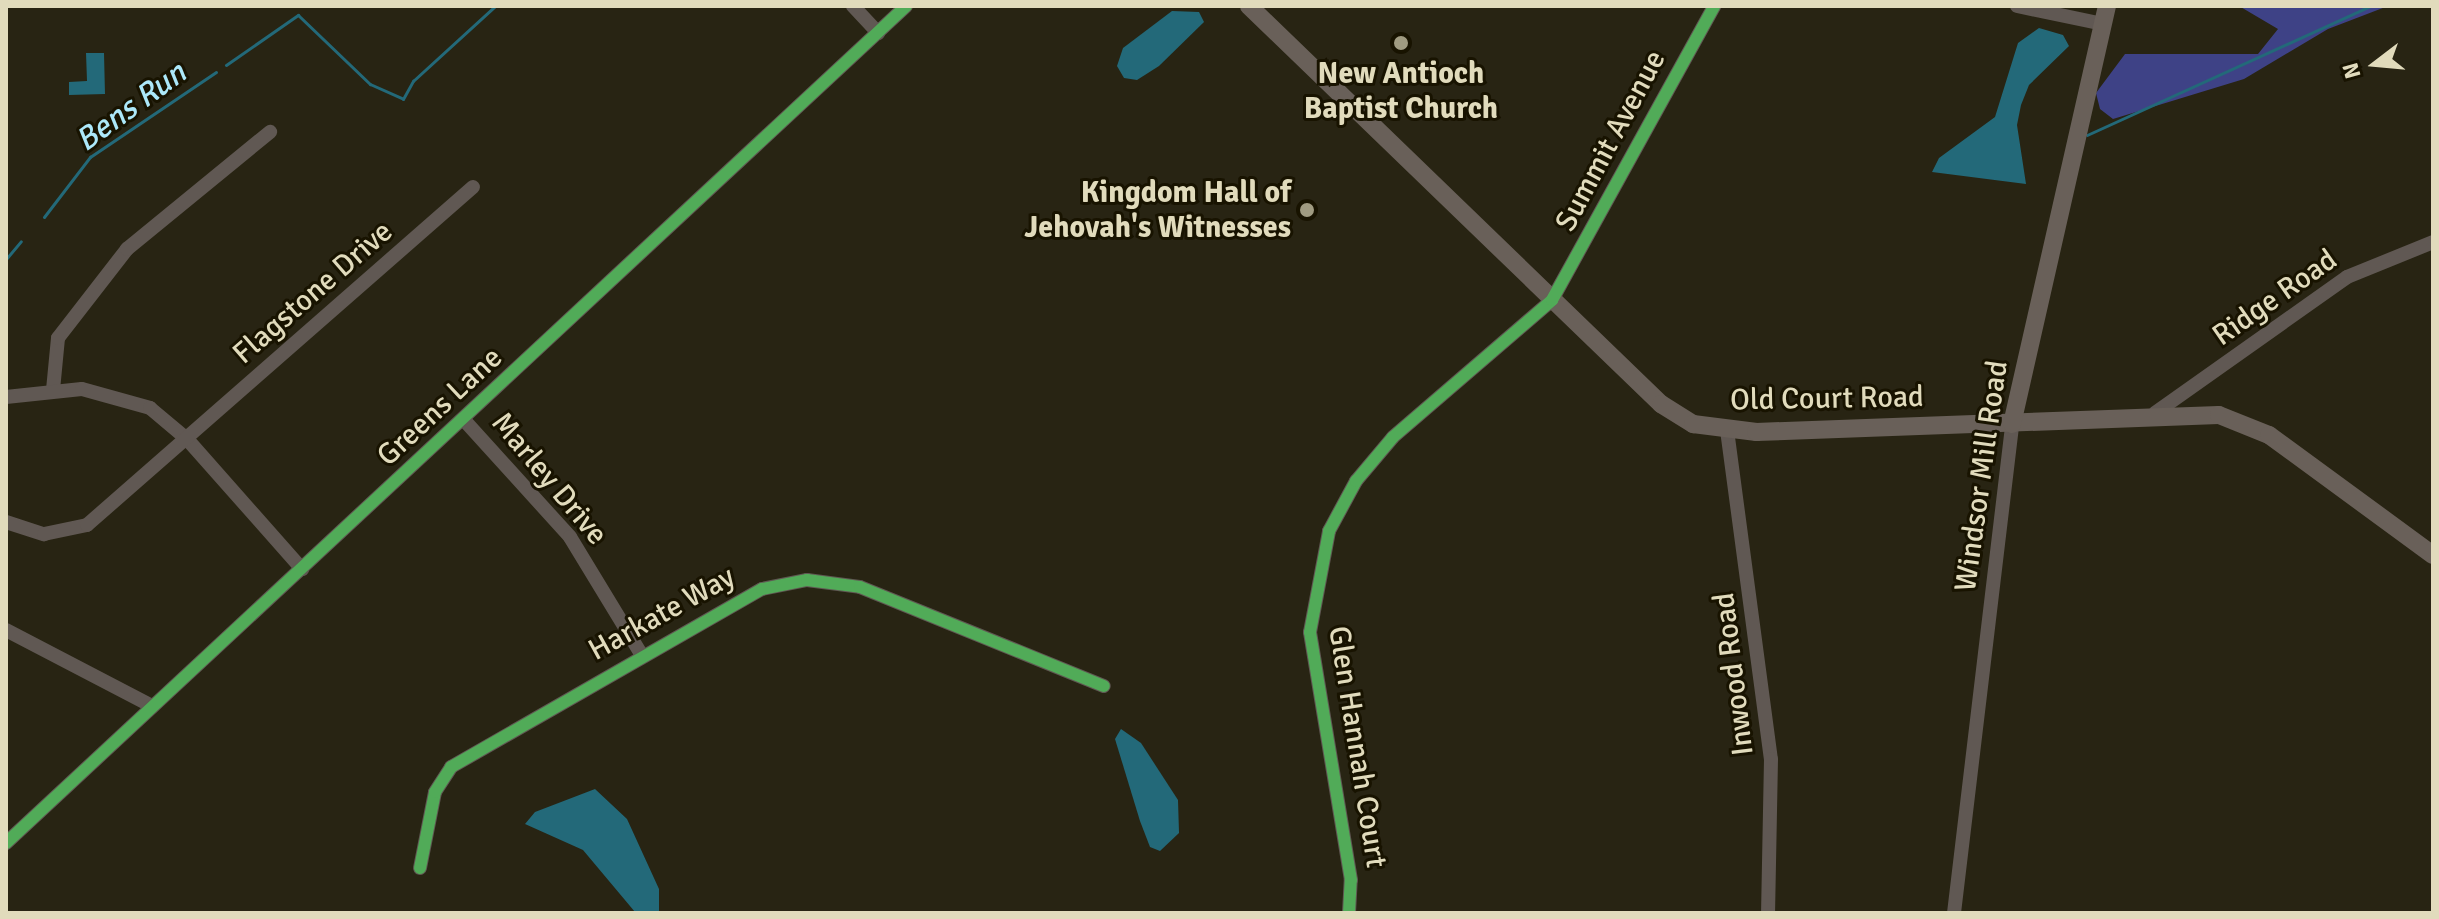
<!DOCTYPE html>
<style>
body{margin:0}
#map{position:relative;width:2439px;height:919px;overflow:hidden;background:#282413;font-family:Signika,sans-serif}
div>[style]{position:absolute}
.forest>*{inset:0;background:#3e4286}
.water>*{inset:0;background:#236979}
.stream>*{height:3px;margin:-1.5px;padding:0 1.5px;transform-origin:1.5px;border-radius:1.5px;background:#236979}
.minor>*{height:14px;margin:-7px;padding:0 7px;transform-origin:7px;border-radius:7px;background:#605853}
.major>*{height:18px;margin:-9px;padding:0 9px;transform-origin:9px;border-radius:9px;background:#696059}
.cycleway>*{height:12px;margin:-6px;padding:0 6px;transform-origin:6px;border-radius:6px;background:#51ab58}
.dots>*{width:22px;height:22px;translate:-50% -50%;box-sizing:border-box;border:4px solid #181300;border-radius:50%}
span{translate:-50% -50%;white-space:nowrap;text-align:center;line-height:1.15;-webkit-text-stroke:6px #181300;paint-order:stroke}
.poi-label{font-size:30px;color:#e1dbbc;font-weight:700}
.right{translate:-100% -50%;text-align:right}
.street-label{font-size:30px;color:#e1dbbc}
.water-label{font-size:32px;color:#ace8f9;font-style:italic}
.frame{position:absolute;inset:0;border:8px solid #e1dbbc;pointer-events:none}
.north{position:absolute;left:2335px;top:24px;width:80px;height:80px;-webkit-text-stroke:6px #181300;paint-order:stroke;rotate:254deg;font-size:22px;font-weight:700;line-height:32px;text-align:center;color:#e1dbbc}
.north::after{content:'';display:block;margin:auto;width:28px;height:36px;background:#e1dbbc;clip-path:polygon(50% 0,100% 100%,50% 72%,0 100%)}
</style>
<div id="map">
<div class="forest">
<i style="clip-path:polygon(2239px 6px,2388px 6px,2328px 29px,2244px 79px,2113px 119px,2100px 109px,2096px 93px,2125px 54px,2258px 54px,2278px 29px)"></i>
</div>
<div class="water">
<i style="clip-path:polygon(1172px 11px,1199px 12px,1204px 22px,1159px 66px,1137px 80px,1124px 78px,1117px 66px,1123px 48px)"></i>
<i style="clip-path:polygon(2039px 28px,2063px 35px,2069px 46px,2029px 85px,2021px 105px,2017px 125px,2026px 184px,1932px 172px,1939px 158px,1995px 117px,2018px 43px)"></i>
<i style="clip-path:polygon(86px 53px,104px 53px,105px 94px,69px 95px,69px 82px,87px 81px)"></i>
<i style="clip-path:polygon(1121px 729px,1141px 743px,1178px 800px,1179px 833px,1160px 851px,1150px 847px,1140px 821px,1115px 739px)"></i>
<i style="clip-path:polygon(595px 789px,627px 819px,659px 889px,659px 913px,635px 912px,583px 850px,525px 824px,535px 812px)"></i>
</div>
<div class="stream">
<i style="left:226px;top:65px;width:88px;rotate:-34.8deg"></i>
<i style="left:298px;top:15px;width:100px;rotate:43.8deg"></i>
<i style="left:370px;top:84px;width:36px;rotate:24deg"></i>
<i style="left:403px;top:99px;width:21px;rotate:-61deg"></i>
<i style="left:413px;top:81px;width:111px;rotate:-42.4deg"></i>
<i style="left:2087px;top:135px;width:311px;rotate:-24.5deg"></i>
<i style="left:44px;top:217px;width:76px;rotate:-52.5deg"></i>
<i style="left:90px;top:157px;width:152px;rotate:-34deg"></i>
<i style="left:6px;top:259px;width:23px;rotate:-50deg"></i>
</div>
<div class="minor">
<i style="left:853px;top:6px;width:37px;rotate:47deg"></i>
<i style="left:2017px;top:6px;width:88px;rotate:11.8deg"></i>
<i style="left:53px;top:390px;width:52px;rotate:-84.5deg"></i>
<i style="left:58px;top:338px;width:113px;rotate:-52.2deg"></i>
<i style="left:127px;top:249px;width:185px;rotate:-39.3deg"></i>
<i style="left:6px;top:397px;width:76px;rotate:-6deg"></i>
<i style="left:82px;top:389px;width:71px;rotate:15.6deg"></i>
<i style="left:150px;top:408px;width:48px;rotate:40deg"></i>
<i style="left:187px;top:439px;width:174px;rotate:48.5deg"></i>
<i style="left:2155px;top:413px;width:235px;rotate:-35.3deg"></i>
<i style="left:2347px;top:277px;width:93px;rotate:-22.1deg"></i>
<i style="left:465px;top:421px;width:156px;rotate:47.8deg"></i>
<i style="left:570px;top:537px;width:137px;rotate:58.7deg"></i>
<i style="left:1727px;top:430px;width:332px;rotate:82.4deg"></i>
<i style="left:1771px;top:759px;width:154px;rotate:91.1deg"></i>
<i style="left:6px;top:522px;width:40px;rotate:18deg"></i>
<i style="left:44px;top:534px;width:44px;rotate:-11.8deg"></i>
<i style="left:87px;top:525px;width:513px;rotate:-41.21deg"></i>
<i style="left:6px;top:630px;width:165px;rotate:27.5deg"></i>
<i style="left:6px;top:843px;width:1229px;rotate:-42.92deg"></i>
<i style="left:420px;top:868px;width:77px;rotate:-78.8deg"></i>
<i style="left:435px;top:792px;width:30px;rotate:-57deg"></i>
<i style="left:451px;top:767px;width:358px;rotate:-29.8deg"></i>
<i style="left:762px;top:589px;width:46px;rotate:-11.3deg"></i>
<i style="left:807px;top:580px;width:53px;rotate:7.5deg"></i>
<i style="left:860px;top:587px;width:263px;rotate:22.1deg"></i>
<i style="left:1349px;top:913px;width:33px;rotate:-87deg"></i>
<i style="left:1351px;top:880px;width:251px;rotate:-99.4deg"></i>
<i style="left:1310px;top:632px;width:103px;rotate:-79.3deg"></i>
<i style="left:1329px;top:531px;width:57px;rotate:-61.6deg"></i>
<i style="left:1356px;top:481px;width:57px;rotate:-49.9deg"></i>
<i style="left:1393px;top:437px;width:210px;rotate:-40.7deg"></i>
<i style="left:1552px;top:300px;width:336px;rotate:-61.1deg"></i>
<i style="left:1954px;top:913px;width:492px;rotate:-83.2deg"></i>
</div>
<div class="major">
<i style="left:1249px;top:6px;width:573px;rotate:44.01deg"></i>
<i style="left:1661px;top:404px;width:38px;rotate:32deg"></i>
<i style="left:1693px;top:424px;width:64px;rotate:7.2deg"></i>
<i style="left:1756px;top:432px;width:463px;rotate:-2.1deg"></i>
<i style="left:2219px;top:415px;width:54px;rotate:21.8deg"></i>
<i style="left:2269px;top:435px;width:203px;rotate:36.2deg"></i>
<i style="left:2012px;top:424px;width:429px;rotate:-77.2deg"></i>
</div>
<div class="cycleway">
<i style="left:6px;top:843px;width:1229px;rotate:-42.92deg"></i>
<i style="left:420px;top:868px;width:77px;rotate:-78.8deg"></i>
<i style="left:435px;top:792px;width:30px;rotate:-57deg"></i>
<i style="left:451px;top:767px;width:358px;rotate:-29.8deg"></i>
<i style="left:762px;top:589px;width:46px;rotate:-11.3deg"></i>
<i style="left:807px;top:580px;width:53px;rotate:7.5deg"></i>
<i style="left:860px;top:587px;width:263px;rotate:22.1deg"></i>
<i style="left:1349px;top:913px;width:33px;rotate:-87deg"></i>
<i style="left:1351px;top:880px;width:251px;rotate:-99.4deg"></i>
<i style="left:1310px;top:632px;width:103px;rotate:-79.3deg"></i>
<i style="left:1329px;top:531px;width:57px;rotate:-61.6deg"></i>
<i style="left:1356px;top:481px;width:57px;rotate:-49.9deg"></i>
<i style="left:1393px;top:437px;width:210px;rotate:-40.7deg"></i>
<i style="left:1552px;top:300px;width:336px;rotate:-61.1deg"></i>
</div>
<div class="dots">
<i style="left:1401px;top:43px;background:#a09b81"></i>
<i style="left:1307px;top:210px;background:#a09b81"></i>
</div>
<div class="poi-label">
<span style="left:1401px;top:91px">New Antioch<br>Baptist Church</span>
<span class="right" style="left:1291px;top:210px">Kingdom Hall of<br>Jehovah's Witnesses</span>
</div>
<div class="street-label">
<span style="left:1611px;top:141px;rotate:-62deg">Summit Avenue</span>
<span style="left:313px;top:293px;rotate:-41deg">Flagstone Drive</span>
<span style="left:2275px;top:298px;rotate:-35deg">Ridge Road</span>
<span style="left:1827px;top:399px;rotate:-1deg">Old Court Road</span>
<span style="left:440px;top:407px;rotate:-43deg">Greens Lane</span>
<span style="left:1982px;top:476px;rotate:-82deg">Windsor Mill Road</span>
<span style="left:549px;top:479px;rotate:50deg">Marley Drive</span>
<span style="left:662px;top:614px;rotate:-29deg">Harkate Way</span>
<span style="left:1734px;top:674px;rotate:-97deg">Inwood Road</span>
<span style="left:1357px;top:747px;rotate:81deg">Glen Hannah Court</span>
</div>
<div class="water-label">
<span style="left:131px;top:107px;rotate:-36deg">Bens Run</span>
</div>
<div class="frame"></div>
<div class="north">N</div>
</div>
